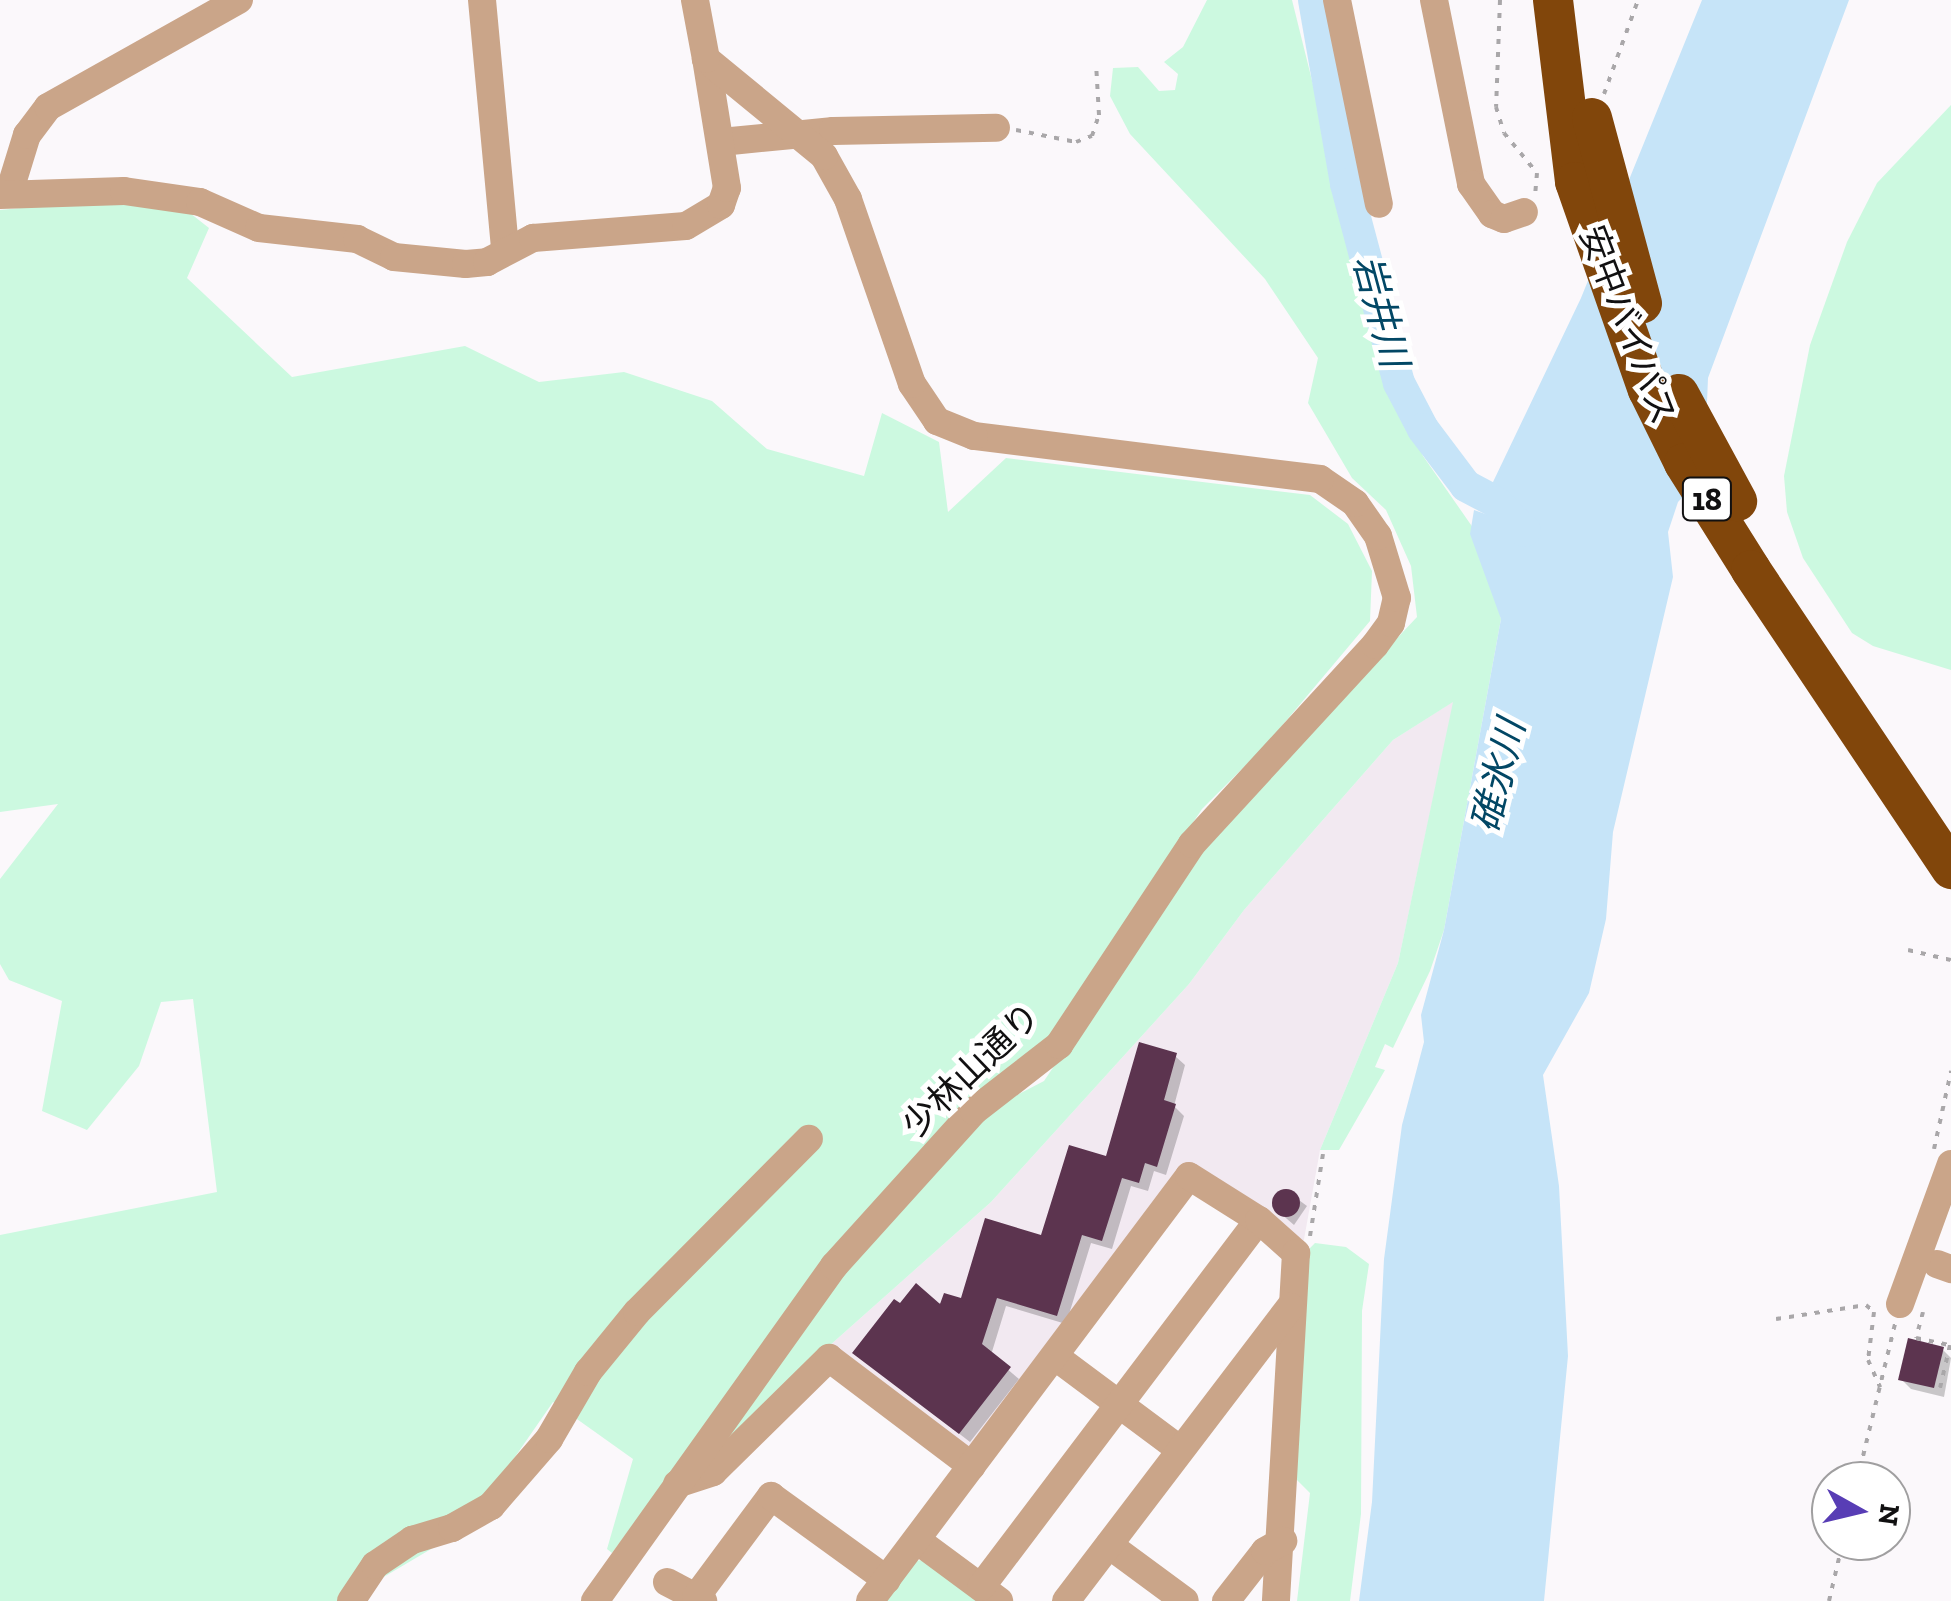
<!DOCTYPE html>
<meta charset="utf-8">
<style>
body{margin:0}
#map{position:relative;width:1951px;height:1601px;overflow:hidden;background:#fbf8fb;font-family:"Zilla Slab","Noto Sans JP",serif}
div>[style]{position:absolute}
.built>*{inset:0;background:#f2e9f1}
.green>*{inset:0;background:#ccf9e0}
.water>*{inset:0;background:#c6e4f8}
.shadow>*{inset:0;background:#0003}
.river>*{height:32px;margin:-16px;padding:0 16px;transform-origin:16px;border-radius:16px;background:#c6e4f8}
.building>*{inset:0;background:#5c344f}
.round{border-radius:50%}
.path>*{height:4px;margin-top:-2px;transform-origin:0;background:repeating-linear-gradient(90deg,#a9a7a9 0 5px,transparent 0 13px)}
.minor>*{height:28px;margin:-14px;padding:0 14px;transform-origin:14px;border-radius:14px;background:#caa589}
.highway>*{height:40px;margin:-20px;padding:0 20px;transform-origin:20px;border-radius:20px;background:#81460b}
span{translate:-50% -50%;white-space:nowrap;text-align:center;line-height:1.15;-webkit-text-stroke:10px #fff;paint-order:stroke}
.shield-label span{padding:2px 8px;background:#fff;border:2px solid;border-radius:8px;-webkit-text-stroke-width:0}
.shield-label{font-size:32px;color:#111011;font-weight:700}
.street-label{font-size:35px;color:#111011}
.water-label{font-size:38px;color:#024765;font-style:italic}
.north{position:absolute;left:1811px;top:1461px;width:100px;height:100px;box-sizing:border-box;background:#fff;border:2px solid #a09fa0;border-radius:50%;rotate:98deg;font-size:28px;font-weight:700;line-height:40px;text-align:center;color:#111011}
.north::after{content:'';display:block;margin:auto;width:35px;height:45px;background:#583db5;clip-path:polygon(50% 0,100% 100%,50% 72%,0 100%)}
</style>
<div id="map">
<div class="built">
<i style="clip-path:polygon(1454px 701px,1398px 963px,1320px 1150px,1303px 1245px,1181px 1165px,967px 1454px,828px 1347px,991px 1202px,1189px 984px,1244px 910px,1393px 740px)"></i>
</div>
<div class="green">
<i style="clip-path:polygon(1207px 0,1292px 0,1383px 366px,1423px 456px,1485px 545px,1501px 619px,1444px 930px,1430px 971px,1393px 1048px,1385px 1044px,1375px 1067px,1385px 1070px,1339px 1150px,1320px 1150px,1398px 963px,1453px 702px,1393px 740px,1244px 910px,1189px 984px,991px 1202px,828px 1347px,719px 1458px,706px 1458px,833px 1281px,992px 1108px,1044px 1081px,1201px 847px,1417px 617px,1411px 566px,1386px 510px,1352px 478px,1308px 403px,1318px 358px,1265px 279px,1130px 134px,1110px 96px,1113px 68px,1138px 67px,1159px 91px,1175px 90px,1178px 74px,1164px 62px,1183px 47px)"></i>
<i style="clip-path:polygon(1951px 105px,1951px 670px,1873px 646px,1852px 633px,1803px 558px,1787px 512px,1784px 476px,1810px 345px,1847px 242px,1877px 183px)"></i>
<i style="clip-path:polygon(121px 198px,176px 202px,209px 228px,187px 278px,292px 377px,465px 346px,539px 382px,624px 372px,712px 401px,767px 449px,864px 476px,882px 413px,939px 442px,948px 512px,1006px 458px,1310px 495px,1348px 524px,1372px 571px,1370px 621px,1265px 746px,1202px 809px,1052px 1035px,830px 1257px,612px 1553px,607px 1549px,633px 1459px,553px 1402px,465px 1529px,343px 1601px,0 1601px,0 1235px,217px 1192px,193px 999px,161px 1002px,139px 1066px,87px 1130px,42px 1111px,62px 1001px,9px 980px,0 964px,0 879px,58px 804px,0 812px,0 210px)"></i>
<i style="clip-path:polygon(1315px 1243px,1346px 1247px,1369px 1264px,1362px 1311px,1361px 1514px,1350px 1601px,1297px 1601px,1310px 1493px,1297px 1480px,1295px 1349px,1301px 1257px)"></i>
<i style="clip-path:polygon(923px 1560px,978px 1601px,882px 1601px,914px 1561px)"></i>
</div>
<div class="water">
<i style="clip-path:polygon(1702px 0,1849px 0,1708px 378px,1704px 475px,1678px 502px,1668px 532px,1673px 577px,1613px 832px,1606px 919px,1589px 993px,1543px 1075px,1559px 1186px,1568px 1356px,1544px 1601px,1359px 1601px,1372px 1502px,1384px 1259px,1402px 1125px,1424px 1042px,1421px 1015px,1444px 930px,1501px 619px,1470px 534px,1474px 510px,1494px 517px,1493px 482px,1581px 298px)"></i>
</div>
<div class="shadow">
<i style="clip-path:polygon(1175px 1056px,1185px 1065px,1174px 1106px,1184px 1116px,1166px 1175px,1154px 1171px,1148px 1191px,1131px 1186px,1112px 1249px,1091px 1243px,1066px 1324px,1006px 1306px,991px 1355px,1019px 1379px,970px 1442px,855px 1353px,900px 1307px,962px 1301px,1043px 1238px,1108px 1159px)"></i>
<i style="clip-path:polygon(1284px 1189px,1307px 1206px,1294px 1225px,1272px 1206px)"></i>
<i style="clip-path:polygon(1942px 1349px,1951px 1358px,1944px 1397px,1911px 1389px,1901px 1379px)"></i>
</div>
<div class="river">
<i style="left:1314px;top:0;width:187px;rotate:80.1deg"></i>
<i style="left:1346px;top:184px;width:206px;rotate:75.1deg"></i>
<i style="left:1399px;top:383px;width:52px;rotate:62.4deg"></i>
<i style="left:1423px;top:429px;width:71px;rotate:53deg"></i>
<i style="left:1466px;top:486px;width:34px;rotate:28deg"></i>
<i style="left:1496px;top:502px;width:41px;rotate:45deg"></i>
</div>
<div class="building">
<i style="clip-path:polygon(1139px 1042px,1177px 1053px,1164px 1100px,1176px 1104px,1157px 1167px,1145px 1163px,1139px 1183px,1122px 1178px,1102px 1241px,1082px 1235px,1057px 1316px,997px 1298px,982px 1344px,1011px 1367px,959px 1434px,852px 1353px,894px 1299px,900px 1303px,916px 1283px,940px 1304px,944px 1293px,961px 1298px,985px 1218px,1041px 1235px,1069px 1145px,1106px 1156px)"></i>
<i class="round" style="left:1272px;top:1189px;width:28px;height:28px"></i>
<i style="clip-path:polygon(1908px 1338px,1944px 1347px,1934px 1388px,1898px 1380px)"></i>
</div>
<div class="path">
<i style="left:1500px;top:0;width:107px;rotate:92.1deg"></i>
<i style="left:1496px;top:107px;width:27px;rotate:73deg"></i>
<i style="left:1504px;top:133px;width:52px;rotate:50.5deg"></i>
<i style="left:1537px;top:173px;width:22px;rotate:95deg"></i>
<i style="left:1604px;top:94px;width:100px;rotate:-70.1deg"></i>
<i style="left:1016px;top:130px;width:61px;rotate:11.3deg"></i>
<i style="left:1076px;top:142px;width:17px;rotate:-21deg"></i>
<i style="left:1092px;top:136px;width:22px;rotate:-72deg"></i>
<i style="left:1099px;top:115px;width:52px;rotate:-93.3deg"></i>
<i style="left:1908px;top:950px;width:44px;rotate:13.1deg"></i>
<i style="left:1934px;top:1149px;width:80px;rotate:-77.7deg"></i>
<i style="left:1310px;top:1236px;width:83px;rotate:-81deg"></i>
<i style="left:1923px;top:1312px;width:27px;rotate:105deg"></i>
<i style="left:1916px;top:1338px;width:35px;rotate:12deg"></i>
<i style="left:1950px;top:1345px;width:44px;rotate:103.1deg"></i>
<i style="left:1776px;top:1319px;width:91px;rotate:-8.8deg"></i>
<i style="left:1866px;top:1305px;width:11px;rotate:41deg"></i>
<i style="left:1874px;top:1312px;width:48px;rotate:97.1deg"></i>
<i style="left:1868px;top:1360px;width:30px;rotate:66deg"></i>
<i style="left:1857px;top:1481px;width:162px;rotate:-76.4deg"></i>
<i style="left:1829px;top:1601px;width:62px;rotate:-76.9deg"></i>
</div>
<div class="minor">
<i style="left:482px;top:0;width:250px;rotate:84.7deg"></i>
<i style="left:1337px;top:0;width:208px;rotate:78.4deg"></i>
<i style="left:1434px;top:0;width:188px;rotate:78.6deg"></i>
<i style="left:1471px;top:184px;width:37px;rotate:55deg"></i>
<i style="left:1492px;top:214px;width:13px;rotate:23deg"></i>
<i style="left:1504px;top:219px;width:21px;rotate:-19deg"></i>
<i style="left:721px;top:142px;width:113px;rotate:-5.6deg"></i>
<i style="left:833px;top:131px;width:163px;rotate:-1.1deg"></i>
<i style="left:9px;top:193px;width:61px;rotate:-72.8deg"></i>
<i style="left:27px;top:135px;width:35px;rotate:-53deg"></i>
<i style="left:48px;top:107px;width:219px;rotate:-29.3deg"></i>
<i style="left:0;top:195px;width:124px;rotate:-1.8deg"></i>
<i style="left:124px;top:191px;width:77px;rotate:8.2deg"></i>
<i style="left:200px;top:202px;width:64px;rotate:23.8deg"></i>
<i style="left:259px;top:228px;width:99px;rotate:6.4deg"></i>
<i style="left:357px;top:239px;width:41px;rotate:25.9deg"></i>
<i style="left:394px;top:257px;width:72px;rotate:5.6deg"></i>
<i style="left:466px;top:264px;width:21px;rotate:-5deg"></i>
<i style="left:487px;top:262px;width:52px;rotate:-27.6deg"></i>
<i style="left:533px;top:238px;width:153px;rotate:-4.5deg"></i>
<i style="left:686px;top:226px;width:41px;rotate:-31deg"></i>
<i style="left:721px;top:205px;width:18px;rotate:-71deg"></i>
<i style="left:727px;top:188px;width:131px;rotate:-99.2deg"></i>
<i style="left:1937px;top:1264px;width:15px;rotate:20deg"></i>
<i style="left:1900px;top:1304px;width:149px;rotate:-70deg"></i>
<i style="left:1057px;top:1358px;width:152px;rotate:36.7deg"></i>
<i style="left:677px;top:1484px;width:38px;rotate:-18deg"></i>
<i style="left:713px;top:1472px;width:163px;rotate:-44.5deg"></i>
<i style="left:829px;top:1358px;width:179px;rotate:37.1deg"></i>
<i style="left:918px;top:1541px;width:101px;rotate:36.5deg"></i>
<i style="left:1109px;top:1545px;width:94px;rotate:36.4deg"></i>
<i style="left:667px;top:1582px;width:41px;rotate:27.8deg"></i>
<i style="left:981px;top:1587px;width:460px;rotate:-52.9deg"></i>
<i style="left:696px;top:1597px;width:126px;rotate:-53.4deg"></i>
<i style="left:771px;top:1496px;width:143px;rotate:35.9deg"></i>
<i style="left:351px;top:1601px;width:43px;rotate:-56.3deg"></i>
<i style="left:375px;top:1565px;width:45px;rotate:-34deg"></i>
<i style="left:412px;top:1540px;width:42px;rotate:-16.7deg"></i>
<i style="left:452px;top:1528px;width:45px;rotate:-29.4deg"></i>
<i style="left:491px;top:1506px;width:89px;rotate:-49.1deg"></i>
<i style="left:549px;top:1439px;width:78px;rotate:-59.8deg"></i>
<i style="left:588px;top:1372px;width:77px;rotate:-50.8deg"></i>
<i style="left:637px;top:1312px;width:244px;rotate:-45.2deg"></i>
<i style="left:595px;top:1601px;width:412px;rotate:-54.5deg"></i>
<i style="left:834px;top:1266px;width:209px;rotate:-47.9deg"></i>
<i style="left:974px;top:1111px;width:108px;rotate:-37.8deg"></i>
<i style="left:1059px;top:1045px;width:241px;rotate:-56.5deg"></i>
<i style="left:1192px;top:844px;width:270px;rotate:-47.4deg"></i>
<i style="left:1375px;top:645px;width:27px;rotate:-54deg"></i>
<i style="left:1391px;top:623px;width:26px;rotate:-77deg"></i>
<i style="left:1397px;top:598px;width:65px;rotate:-107deg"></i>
<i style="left:1378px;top:536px;width:40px;rotate:-124.9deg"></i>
<i style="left:1355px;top:503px;width:42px;rotate:-145.6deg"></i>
<i style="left:1320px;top:479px;width:349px;rotate:-172.9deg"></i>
<i style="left:974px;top:436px;width:40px;rotate:-158deg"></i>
<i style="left:937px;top:421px;width:45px;rotate:-124deg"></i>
<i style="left:912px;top:384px;width:196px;rotate:-109.1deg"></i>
<i style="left:848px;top:199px;width:49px;rotate:-119.2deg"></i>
<i style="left:824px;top:156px;width:153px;rotate:-140.6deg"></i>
<i style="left:706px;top:59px;width:60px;rotate:-100.6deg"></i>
<i style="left:870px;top:1601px;width:531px;rotate:-53.11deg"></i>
<i style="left:1189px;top:1176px;width:83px;rotate:32.2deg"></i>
<i style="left:1259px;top:1220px;width:50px;rotate:41.7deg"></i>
<i style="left:1296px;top:1253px;width:349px;rotate:93.3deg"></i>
<i style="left:1066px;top:1601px;width:370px;rotate:-52.7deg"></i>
<i style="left:1226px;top:1601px;width:63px;rotate:-52deg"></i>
<i style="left:1265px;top:1551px;width:21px;rotate:-29deg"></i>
</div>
<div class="highway">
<i style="left:1553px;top:0;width:183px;rotate:83.1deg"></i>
<i style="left:1575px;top:182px;width:220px;rotate:70.7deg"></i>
<i style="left:1648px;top:390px;width:81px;rotate:63.7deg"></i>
<i style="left:1684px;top:463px;width:126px;rotate:57.9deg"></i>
<i style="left:1751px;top:570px;width:360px;rotate:56.2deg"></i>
<i style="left:1592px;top:118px;width:192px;rotate:74.9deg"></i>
<i style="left:1679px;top:394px;width:122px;rotate:61.5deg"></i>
</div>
<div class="shield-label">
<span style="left:1707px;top:499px">18</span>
</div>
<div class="street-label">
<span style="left:1628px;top:325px;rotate:69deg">安中バイパス</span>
<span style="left:971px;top:1070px;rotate:-44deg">少林山通り</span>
</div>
<div class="water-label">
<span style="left:1380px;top:311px;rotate:75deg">岩井川</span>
<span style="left:1499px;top:776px;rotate:-76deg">碓氷川</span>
</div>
<div class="north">N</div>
</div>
